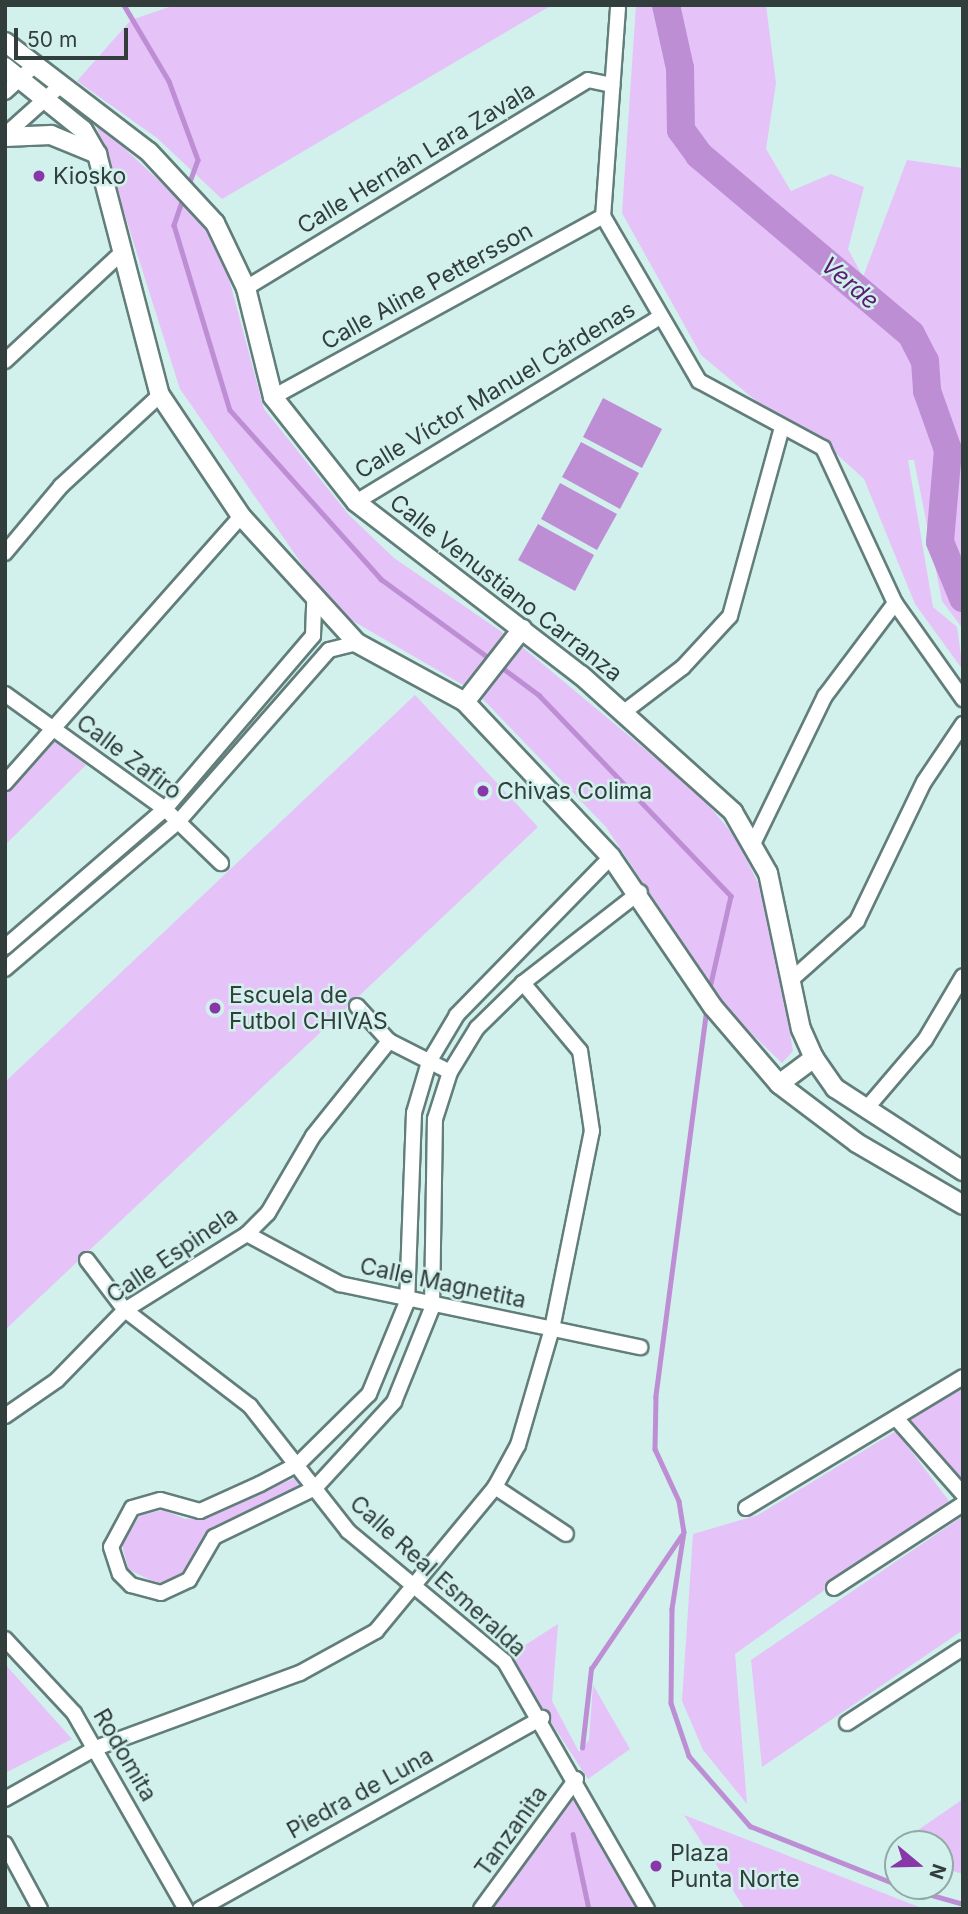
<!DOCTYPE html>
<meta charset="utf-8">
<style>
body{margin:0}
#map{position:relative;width:968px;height:1914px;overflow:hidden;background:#d2f1ec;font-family:Inter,sans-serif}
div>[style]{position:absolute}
.green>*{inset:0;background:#e5c2f7}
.water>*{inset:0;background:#be8ed5}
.stream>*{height:4.5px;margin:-2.25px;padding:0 2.25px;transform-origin:2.25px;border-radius:2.25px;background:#be8ed5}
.river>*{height:28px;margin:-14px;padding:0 14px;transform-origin:14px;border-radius:14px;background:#be8ed5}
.roads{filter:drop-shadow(2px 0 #627e7a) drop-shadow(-2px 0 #627e7a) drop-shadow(0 2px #627e7a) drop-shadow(0 -2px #627e7a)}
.minor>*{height:14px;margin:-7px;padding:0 7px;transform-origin:7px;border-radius:7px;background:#fff}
.tertiary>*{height:18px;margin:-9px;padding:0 9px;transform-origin:9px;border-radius:9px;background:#fff}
.dots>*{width:19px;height:19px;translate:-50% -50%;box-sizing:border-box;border:4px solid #d2f1ec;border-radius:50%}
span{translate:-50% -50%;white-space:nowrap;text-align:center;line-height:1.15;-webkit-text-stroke:5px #d2f1ec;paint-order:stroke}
.street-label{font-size:23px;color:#323e3c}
.poi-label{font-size:23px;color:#323e3c}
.left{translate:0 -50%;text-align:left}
.water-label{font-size:24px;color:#591d71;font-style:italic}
.frame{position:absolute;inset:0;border:7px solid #323e3c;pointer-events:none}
.north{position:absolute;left:884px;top:1830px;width:70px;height:70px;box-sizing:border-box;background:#d2f1ec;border:2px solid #92a9a6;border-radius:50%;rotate:109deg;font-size:19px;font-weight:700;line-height:28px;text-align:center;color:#323e3c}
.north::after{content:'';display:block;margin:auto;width:24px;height:32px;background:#8737a7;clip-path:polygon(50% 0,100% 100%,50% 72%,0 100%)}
.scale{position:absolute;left:14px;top:28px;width:114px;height:32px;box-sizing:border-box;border:4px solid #323e3c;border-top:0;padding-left:9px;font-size:21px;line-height:24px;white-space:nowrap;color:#323e3c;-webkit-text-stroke:5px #d2f1ec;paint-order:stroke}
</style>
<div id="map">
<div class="green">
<i style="clip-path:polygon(175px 5px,552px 5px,222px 199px,157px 138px,77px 81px,131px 20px)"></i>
<i style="clip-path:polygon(636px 5px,766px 5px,776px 83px,766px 149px,791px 191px,831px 174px,864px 187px,848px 249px,863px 277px,907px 160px,963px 168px,963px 629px,942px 601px,914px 460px,908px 460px,933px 607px,957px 627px,963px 670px,915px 604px,864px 479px,820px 439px,761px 405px,701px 355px,622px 213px)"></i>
<i style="clip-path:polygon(95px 121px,198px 217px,225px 264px,264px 409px,349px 515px,394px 558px,515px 641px,700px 795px,736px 838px,759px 885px,775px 943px,793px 1051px,782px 1063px,730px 1013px,606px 827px,477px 693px,346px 617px,313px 580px,180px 389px)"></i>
<i style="clip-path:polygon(415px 695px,538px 827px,5px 1330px,5px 1082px)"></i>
<i style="clip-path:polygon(53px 739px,86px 765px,5px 845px,5px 792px)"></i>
<i style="clip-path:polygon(963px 1387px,963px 1483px,906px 1421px)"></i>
<i style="clip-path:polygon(896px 1431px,949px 1501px,735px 1654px,747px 1804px,703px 1750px,682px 1701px,693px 1534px,758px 1515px)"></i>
<i style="clip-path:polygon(295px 1478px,301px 1489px,211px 1530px,185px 1576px,162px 1586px,128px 1569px,122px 1544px,140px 1515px,163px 1510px,185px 1519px,206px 1517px)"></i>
<i style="clip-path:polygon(963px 1516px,963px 1630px,762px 1767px,751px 1660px)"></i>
<i style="clip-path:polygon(558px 1624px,552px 1701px,579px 1752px,589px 1740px,593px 1685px,630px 1749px,588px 1779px,508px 1656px)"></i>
<i style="clip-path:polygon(5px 1664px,72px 1739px,5px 1773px)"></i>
<i style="clip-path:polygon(573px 1796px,640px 1909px,487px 1909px)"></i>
<i style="clip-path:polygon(963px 1799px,963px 1874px,940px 1867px,940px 1844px,889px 1850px)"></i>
<i style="clip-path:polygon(684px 1815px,924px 1909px,745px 1909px)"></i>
</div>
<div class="water">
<i style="clip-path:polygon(603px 398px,662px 429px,642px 468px,583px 437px)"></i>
<i style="clip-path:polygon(581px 442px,639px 473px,620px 509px,562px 477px)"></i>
<i style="clip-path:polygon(560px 483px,617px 514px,597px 550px,541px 519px)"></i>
<i style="clip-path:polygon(538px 524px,594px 555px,575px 591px,518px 560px)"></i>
</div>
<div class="stream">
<i style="left:124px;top:5px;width:88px;rotate:59.4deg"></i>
<i style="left:169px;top:81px;width:84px;rotate:69.8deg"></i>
<i style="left:198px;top:160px;width:30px;rotate:110deg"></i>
<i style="left:184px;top:196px;width:31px;rotate:109deg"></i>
<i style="left:174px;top:225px;width:193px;rotate:73.2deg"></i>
<i style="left:230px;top:410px;width:227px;rotate:48.2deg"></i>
<i style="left:381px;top:579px;width:139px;rotate:36.2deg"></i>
<i style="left:500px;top:666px;width:49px;rotate:36.6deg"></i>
<i style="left:539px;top:695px;width:278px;rotate:46.3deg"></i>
<i style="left:731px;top:896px;width:98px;rotate:102.9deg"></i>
<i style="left:707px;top:1008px;width:392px;rotate:97.5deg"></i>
<i style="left:656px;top:1397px;width:52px;rotate:91.1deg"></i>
<i style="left:655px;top:1449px;width:57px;rotate:65.2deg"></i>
<i style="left:679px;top:1501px;width:31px;rotate:81deg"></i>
<i style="left:684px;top:1532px;width:78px;rotate:98.9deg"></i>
<i style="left:672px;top:1609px;width:94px;rotate:90.6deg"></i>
<i style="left:671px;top:1703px;width:56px;rotate:71.2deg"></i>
<i style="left:689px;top:1756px;width:93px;rotate:48.9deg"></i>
<i style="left:750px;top:1826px;width:159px;rotate:21.7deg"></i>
<i style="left:582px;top:1748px;width:80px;rotate:-83.5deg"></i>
<i style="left:591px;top:1669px;width:161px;rotate:-55.9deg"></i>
<i style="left:573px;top:1834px;width:77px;rotate:78deg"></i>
<i style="left:900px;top:1886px;width:66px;rotate:15.9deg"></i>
</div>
<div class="river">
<i style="left:666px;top:5px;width:65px;rotate:77.5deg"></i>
<i style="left:680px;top:68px;width:62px;rotate:89.1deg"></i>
<i style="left:681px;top:130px;width:31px;rotate:54deg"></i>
<i style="left:699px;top:155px;width:277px;rotate:40.2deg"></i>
<i style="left:911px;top:334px;width:30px;rotate:63deg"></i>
<i style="left:925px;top:361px;width:30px;rotate:86deg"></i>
<i style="left:927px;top:391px;width:63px;rotate:70.4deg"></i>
<i style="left:948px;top:450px;width:92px;rotate:95deg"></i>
<i style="left:940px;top:542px;width:61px;rotate:67.7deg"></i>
</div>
<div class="roads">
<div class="minor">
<i style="left:618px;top:8px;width:209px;rotate:94.1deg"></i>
<i style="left:603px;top:216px;width:191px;rotate:59.8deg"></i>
<i style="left:699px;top:381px;width:141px;rotate:28.4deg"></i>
<i style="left:823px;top:448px;width:171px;rotate:65.1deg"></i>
<i style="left:895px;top:603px;width:118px;rotate:54.7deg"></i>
<i style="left:5px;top:92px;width:40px;rotate:-42deg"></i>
<i style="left:5px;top:135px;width:75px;rotate:-41.8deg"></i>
<i style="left:246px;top:288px;width:400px;rotate:-31.3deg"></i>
<i style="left:588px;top:80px;width:25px;rotate:12deg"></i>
<i style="left:5px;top:361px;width:156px;rotate:-42.9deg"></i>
<i style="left:273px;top:397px;width:376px;rotate:-28.7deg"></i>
<i style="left:356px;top:502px;width:354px;rotate:-31.3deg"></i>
<i style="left:5px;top:553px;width:87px;rotate:-50.1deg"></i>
<i style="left:61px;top:486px;width:134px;rotate:-42.6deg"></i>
<i style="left:5px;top:694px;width:197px;rotate:35.7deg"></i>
<i style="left:165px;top:809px;width:78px;rotate:44deg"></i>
<i style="left:624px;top:712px;width:74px;rotate:-37.3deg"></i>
<i style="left:683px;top:667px;width:69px;rotate:-47.3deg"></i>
<i style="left:730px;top:616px;width:196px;rotate:-74.6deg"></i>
<i style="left:5px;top:783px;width:356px;rotate:-48.5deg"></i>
<i style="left:754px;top:842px;width:162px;rotate:-64.1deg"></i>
<i style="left:825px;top:696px;width:116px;rotate:-53deg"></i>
<i style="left:611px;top:857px;width:221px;rotate:134.3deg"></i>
<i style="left:457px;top:1015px;width:55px;rotate:120.8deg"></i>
<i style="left:429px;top:1062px;width:53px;rotate:106.4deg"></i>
<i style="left:414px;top:1113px;width:189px;rotate:92.1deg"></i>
<i style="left:407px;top:1302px;width:100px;rotate:112.4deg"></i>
<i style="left:369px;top:1394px;width:100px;rotate:135.4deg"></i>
<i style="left:298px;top:1464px;width:43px;rotate:152.2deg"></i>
<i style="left:260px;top:1484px;width:66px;rotate:155.8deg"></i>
<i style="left:200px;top:1511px;width:41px;rotate:-164.6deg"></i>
<i style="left:160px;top:1500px;width:29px;rotate:164deg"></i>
<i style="left:132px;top:1508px;width:44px;rotate:118.3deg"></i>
<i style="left:111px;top:1547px;width:28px;rotate:72deg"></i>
<i style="left:120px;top:1574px;width:16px;rotate:45deg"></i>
<i style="left:131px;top:1585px;width:31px;rotate:15deg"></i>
<i style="left:161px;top:1593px;width:31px;rotate:-25deg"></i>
<i style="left:189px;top:1580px;width:50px;rotate:-59.8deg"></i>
<i style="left:214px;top:1537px;width:112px;rotate:-25.9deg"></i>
<i style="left:315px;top:1488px;width:117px;rotate:-47.4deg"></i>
<i style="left:394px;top:1402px;width:101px;rotate:-68deg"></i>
<i style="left:432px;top:1308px;width:189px;rotate:-89.1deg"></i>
<i style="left:435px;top:1119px;width:49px;rotate:-72.3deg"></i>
<i style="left:450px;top:1072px;width:52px;rotate:-58.5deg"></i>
<i style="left:477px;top:1028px;width:64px;rotate:-44.4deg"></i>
<i style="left:523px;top:983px;width:148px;rotate:-37.9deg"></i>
<i style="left:5px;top:947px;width:211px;rotate:-40.8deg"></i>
<i style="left:165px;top:809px;width:228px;rotate:-49.5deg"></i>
<i style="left:313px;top:636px;width:36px;rotate:-88deg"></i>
<i style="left:5px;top:969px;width:227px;rotate:-40.4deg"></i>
<i style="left:178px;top:822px;width:229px;rotate:-48.7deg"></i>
<i style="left:329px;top:650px;width:29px;rotate:-14deg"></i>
<i style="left:792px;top:979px;width:87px;rotate:-41.7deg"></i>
<i style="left:857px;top:921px;width:154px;rotate:-64.3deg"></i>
<i style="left:924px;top:782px;width:70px;rotate:-56.1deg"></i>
<i style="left:357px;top:1006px;width:47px;rotate:47.6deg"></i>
<i style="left:389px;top:1041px;width:68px;rotate:26.9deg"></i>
<i style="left:866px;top:1109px;width:91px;rotate:-49.5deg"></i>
<i style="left:925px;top:1040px;width:74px;rotate:-59.3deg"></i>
<i style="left:247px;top:1234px;width:106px;rotate:28.3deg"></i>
<i style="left:340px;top:1284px;width:307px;rotate:11.9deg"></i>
<i style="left:87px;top:1260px;width:63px;rotate:52.8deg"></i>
<i style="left:125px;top:1310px;width:158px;rotate:37.5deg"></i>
<i style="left:250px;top:1406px;width:159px;rotate:51.9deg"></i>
<i style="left:348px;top:1531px;width:204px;rotate:39.8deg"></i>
<i style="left:505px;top:1662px;width:285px;rotate:60.1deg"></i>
<i style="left:5px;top:1416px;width:63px;rotate:-34.7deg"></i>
<i style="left:57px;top:1380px;width:98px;rotate:-45.8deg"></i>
<i style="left:125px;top:1310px;width:144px;rotate:-31.9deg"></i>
<i style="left:247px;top:1234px;width:30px;rotate:-45deg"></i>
<i style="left:268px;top:1213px;width:89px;rotate:-59.7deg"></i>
<i style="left:313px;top:1136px;width:122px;rotate:-51.3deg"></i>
<i style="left:896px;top:1418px;width:101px;rotate:48.6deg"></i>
<i style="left:495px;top:1487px;width:85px;rotate:33.5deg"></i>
<i style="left:746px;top:1508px;width:253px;rotate:-31.1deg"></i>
<i style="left:834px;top:1588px;width:154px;rotate:-33.1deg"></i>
<i style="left:5px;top:1639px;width:101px;rotate:47deg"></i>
<i style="left:74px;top:1713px;width:226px;rotate:60.3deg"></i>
<i style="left:847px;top:1723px;width:138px;rotate:-32.9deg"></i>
<i style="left:5px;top:1799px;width:104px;rotate:-29.3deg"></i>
<i style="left:96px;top:1748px;width:217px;rotate:-20.2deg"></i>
<i style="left:300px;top:1673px;width:87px;rotate:-28.9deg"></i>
<i style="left:376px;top:1631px;width:187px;rotate:-50.4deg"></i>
<i style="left:495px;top:1487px;width:48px;rotate:-61.3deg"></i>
<i style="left:518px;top:1445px;width:121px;rotate:-73.7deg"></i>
<i style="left:552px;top:1329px;width:202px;rotate:-78.6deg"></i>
<i style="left:592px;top:1131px;width:81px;rotate:-98.5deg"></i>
<i style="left:580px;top:1051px;width:89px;rotate:-130deg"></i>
<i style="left:5px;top:1844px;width:74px;rotate:61.7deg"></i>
<i style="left:200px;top:1909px;width:392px;rotate:-29.2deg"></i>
<i style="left:481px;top:1909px;width:161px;rotate:-53.8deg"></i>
</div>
<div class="tertiary">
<i style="left:5px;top:42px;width:181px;rotate:37.4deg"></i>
<i style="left:149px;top:152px;width:97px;rotate:47.1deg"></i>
<i style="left:215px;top:223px;width:72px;rotate:64.5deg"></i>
<i style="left:246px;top:288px;width:112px;rotate:76.1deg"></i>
<i style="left:273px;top:397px;width:134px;rotate:51.7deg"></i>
<i style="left:356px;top:502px;width:284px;rotate:37.6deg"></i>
<i style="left:581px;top:675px;width:205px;rotate:42deg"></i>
<i style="left:733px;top:812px;width:70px;rotate:60.2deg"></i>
<i style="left:768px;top:873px;width:159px;rotate:78.1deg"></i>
<i style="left:801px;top:1029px;width:32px;rotate:66deg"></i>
<i style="left:814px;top:1058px;width:37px;rotate:55deg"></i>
<i style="left:835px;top:1088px;width:153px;rotate:33deg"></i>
<i style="left:5px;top:67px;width:100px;rotate:38.9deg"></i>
<i style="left:83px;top:130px;width:28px;rotate:60deg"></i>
<i style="left:97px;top:154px;width:249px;rotate:75.4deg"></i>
<i style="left:160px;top:395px;width:146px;rotate:56.2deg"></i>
<i style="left:241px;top:516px;width:172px;rotate:47.6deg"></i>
<i style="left:357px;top:643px;width:123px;rotate:28.6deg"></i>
<i style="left:465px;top:702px;width:213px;rotate:46.7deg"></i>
<i style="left:611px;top:857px;width:181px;rotate:55.8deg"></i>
<i style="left:713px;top:1007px;width:101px;rotate:49.4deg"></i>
<i style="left:779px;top:1084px;width:98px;rotate:37.1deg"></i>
<i style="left:857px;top:1143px;width:123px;rotate:30.3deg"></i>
<i style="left:5px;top:137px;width:46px;rotate:-2.5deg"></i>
<i style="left:51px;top:135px;width:50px;rotate:22.4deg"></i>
<i style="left:465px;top:702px;width:93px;rotate:-52deg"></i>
<i style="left:779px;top:1084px;width:44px;rotate:-36.6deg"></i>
</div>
</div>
<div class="dots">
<i style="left:39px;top:176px;background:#8737a7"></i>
<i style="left:483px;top:791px;background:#8737a7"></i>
<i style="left:215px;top:1008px;background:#8737a7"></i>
<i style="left:656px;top:1866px;background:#8737a7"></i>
</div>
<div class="street-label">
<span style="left:416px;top:158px;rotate:-31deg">Calle Hernán Lara Zavala</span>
<span style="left:427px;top:286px;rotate:-29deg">Calle Aline Pettersson</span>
<span style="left:495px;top:390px;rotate:-31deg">Calle Víctor Manuel Cárdenas</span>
<span style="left:506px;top:588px;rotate:38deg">Calle Venustiano Carranza</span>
<span style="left:129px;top:757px;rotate:37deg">Calle Zafiro</span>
<span style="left:172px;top:1255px;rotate:-34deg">Calle Espinela</span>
<span style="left:443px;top:1283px;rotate:12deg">Calle Magnetita</span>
<span style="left:438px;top:1576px;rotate:42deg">Calle Real Esmeralda</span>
<span style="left:125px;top:1755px;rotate:60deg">Rodomita</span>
<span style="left:360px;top:1793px;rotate:-29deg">Piedra de Luna</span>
<span style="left:511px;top:1831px;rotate:-54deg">Tanzanita</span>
</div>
<div class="poi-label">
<span class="left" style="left:53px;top:176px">Kiosko</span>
<span class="left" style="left:497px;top:791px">Chivas Colima</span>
<span class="left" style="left:229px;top:1008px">Escuela de<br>Futbol CHIVAS</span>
<span class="left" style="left:670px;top:1866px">Plaza<br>Punta Norte</span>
</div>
<div class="water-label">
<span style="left:850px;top:283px;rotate:40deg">Verde</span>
</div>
<div class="frame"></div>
<div class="north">N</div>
<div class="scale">50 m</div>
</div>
